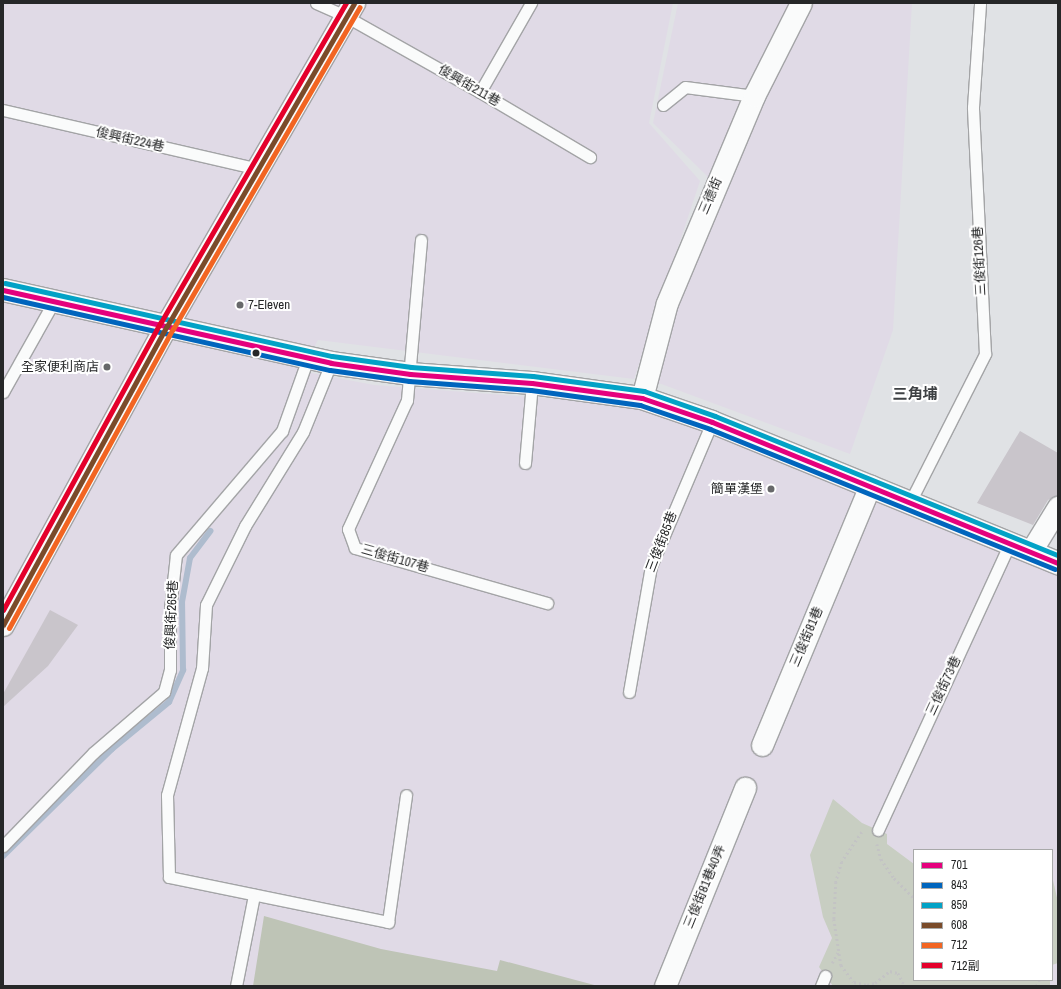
<!DOCTYPE html>
<meta charset="utf-8">
<style>
body{margin:0}
#map{position:relative;width:1061px;height:989px;overflow:hidden;background:#e0e2e5;font-family:"Archivo Narrow","Noto Sans TC",sans-serif}
div>[style]{position:absolute}
.industrial>*{inset:0;background:#e0dae6}
.green>*{inset:0;background:#c8cec2}
.forest>*{inset:0;background:#bec4b6}
.stream>*{height:6px;margin:-3px;padding:0 3px;transform-origin:3px;border-radius:3px;background:#aebcce}
.building>*{inset:0;background:#c9c5cb}
.path>*{height:2.5px;margin-top:-1.25px;transform-origin:0;background:repeating-linear-gradient(90deg,#c3c3c4 0 2px,transparent 0 5px)}
.roads{filter:drop-shadow(1px 0 #a3a4a6) drop-shadow(-1px 0 #a3a4a6) drop-shadow(0 1px #a3a4a6) drop-shadow(0 -1px #a3a4a6)}
.service>*{height:11px;margin:-5.5px;padding:0 5.5px;transform-origin:5.5px;border-radius:5.5px;background:#fafbfb}
.minor>*{height:21px;margin:-10.5px;padding:0 10.5px;transform-origin:10.5px;border-radius:10.5px;background:#fafbfb}
.tertiary>*{height:22px;margin:-11px;padding:0 11px;transform-origin:11px;border-radius:11px;background:#fafbfb}
.bus-1>*{height:5px;margin:-2.5px;padding:0 2.5px;transform-origin:2.5px;border-radius:2.5px;background:#e5007d}
.bus-2>*{height:5px;margin:-2.5px;padding:0 2.5px;transform-origin:2.5px;border-radius:2.5px;background:#0065bd}
.bus-3>*{height:5px;margin:-2.5px;padding:0 2.5px;transform-origin:2.5px;border-radius:2.5px;background:#02a2c6}
.bus-4>*{height:5px;margin:-2.5px;padding:0 2.5px;transform-origin:2.5px;border-radius:2.5px;background:#7a4b2a}
.bus-5>*{height:5px;margin:-2.5px;padding:0 2.5px;transform-origin:2.5px;border-radius:2.5px;background:#f26522}
.bus-6>*{height:5px;margin:-2.5px;padding:0 2.5px;transform-origin:2.5px;border-radius:2.5px;background:#e4002b}
.dots>*{width:11px;height:11px;translate:-50% -50%;box-sizing:border-box;border:2px solid #fff;border-radius:50%}
span{translate:-50% -50%;white-space:nowrap;text-align:center;line-height:1.15;-webkit-text-stroke:4px #fff;paint-order:stroke}
.street-label{font-size:13px;color:#262728}
.poi-label{font-size:13px;color:#262728}
.left{translate:0 -50%;text-align:left}
.right{translate:-100% -50%;text-align:right}
.quarter-label{font-size:15px;color:#3e4144;font-weight:700}
.frame{position:absolute;inset:0;border:4px solid #262728;pointer-events:none}
.legend{position:absolute;left:913px;top:849px;width:140px;height:132px;box-sizing:border-box;background:#fff;border:1px solid #a8a9a9;margin:0;padding:5px 7px;list-style:none;font-size:12px;color:#262728}
.legend li{display:flex;align-items:center;gap:8px;height:20px}
.legend b{width:20px;border:1px solid #a8a9a9}
</style>
<div id="map">
<div class="industrial">
<i style="clip-path:polygon(evenodd,3px 3px,673px 3px,649px 123px,700px 181px,634px 379px,318px 340px,301px 371px,374px 385px,646px 406px,1058px 567px,1058px 986px,3px 986px,3px 3px,914px 850px,1052px 850px,1052px 980px,914px 980px,914px 850px)"></i>
<i style="clip-path:polygon(678px 3px,912px 3px,893px 330px,850px 454px,656px 382px,674px 307px,710px 230px,707px 176px,653px 123px)"></i>
</div>
<div class="green">
<i style="clip-path:polygon(833px 799px,862px 823px,887px 834px,887px 844px,914px 864px,914px 980px,1050px 980px,1050px 986px,833px 986px,819px 967px,832px 938px,823px 917px,810px 855px)"></i>
<i style="clip-path:polygon(1052px 876px,1058px 902px,1058px 963px,1052px 965px)"></i>
</div>
<div class="forest">
<i style="clip-path:polygon(264px 916px,381px 949px,497px 971px,500px 960px,598px 986px,253px 986px)"></i>
</div>
<div class="stream">
<i style="left:3px;top:856px;width:153px;rotate:-44.5deg"></i>
<i style="left:112px;top:749px;width:74px;rotate:-39.5deg"></i>
<i style="left:169px;top:702px;width:35px;rotate:-66deg"></i>
<i style="left:183px;top:670px;width:68px;rotate:-90.8deg"></i>
<i style="left:182px;top:602px;width:45px;rotate:-79.7deg"></i>
<i style="left:190px;top:558px;width:34px;rotate:-53deg"></i>
</div>
<div class="building">
<i style="clip-path:polygon(1020px 431px,1058px 453px,1058px 495px,1048px 500px,1033px 525px,977px 503px)"></i>
<i style="clip-path:polygon(50px 610px,78px 625px,48px 666px,3px 707px,3px 694px)"></i>
</div>
<div class="path">
<i style="left:862px;top:832px;width:36px;rotate:124deg"></i>
<i style="left:842px;top:862px;width:21px;rotate:107deg"></i>
<i style="left:836px;top:882px;width:37px;rotate:93deg"></i>
<i style="left:834px;top:919px;width:47px;rotate:81.3deg"></i>
<i style="left:841px;top:965px;width:21px;rotate:53deg"></i>
<i style="left:854px;top:982px;width:13px;rotate:13deg"></i>
<i style="left:867px;top:985px;width:8px;rotate:-14deg"></i>
<i style="left:875px;top:983px;width:19px;rotate:-39deg"></i>
<i style="left:890px;top:971px;width:8px;rotate:14deg"></i>
<i style="left:898px;top:973px;width:15px;rotate:62deg"></i>
<i style="left:877px;top:844px;width:16px;rotate:75deg"></i>
<i style="left:881px;top:859px;width:23px;rotate:56deg"></i>
<i style="left:894px;top:878px;width:28px;rotate:45deg"></i>
<i style="left:832px;top:963px;width:13px;rotate:-61deg"></i>
<i style="left:1036px;top:986px;width:7px;rotate:-63deg"></i>
</div>
<div class="roads">
<div class="service">
<i style="left:316px;top:3px;width:34px;rotate:24deg"></i>
<i style="left:347px;top:17px;width:153px;rotate:29.4deg"></i>
<i style="left:480px;top:92px;width:128px;rotate:30.6deg"></i>
<i style="left:480px;top:92px;width:103px;rotate:-60.2deg"></i>
<i style="left:663px;top:105px;width:28px;rotate:-39deg"></i>
<i style="left:685px;top:87px;width:70px;rotate:7.4deg"></i>
<i style="left:3px;top:110px;width:262px;rotate:13deg"></i>
<i style="left:421px;top:240px;width:161px;rotate:95deg"></i>
<i style="left:407px;top:400px;width:142px;rotate:114.6deg"></i>
<i style="left:348px;top:529px;width:20px;rotate:70deg"></i>
<i style="left:355px;top:548px;width:200px;rotate:16deg"></i>
<i style="left:331px;top:363px;width:74px;rotate:112.1deg"></i>
<i style="left:303px;top:432px;width:110px;rotate:121.7deg"></i>
<i style="left:245px;top:526px;width:88px;rotate:116.3deg"></i>
<i style="left:206px;top:605px;width:63px;rotate:93.6deg"></i>
<i style="left:202px;top:668px;width:132px;rotate:105.4deg"></i>
<i style="left:167px;top:795px;width:82px;rotate:88.6deg"></i>
<i style="left:169px;top:877px;width:224px;rotate:11.6deg"></i>
<i style="left:388px;top:922px;width:128px;rotate:-81.9deg"></i>
<i style="left:3px;top:392px;width:104px;rotate:-60.7deg"></i>
<i style="left:525px;top:463px;width:80px;rotate:-85deg"></i>
<i style="left:910px;top:502px;width:166px;rotate:-63.1deg"></i>
<i style="left:985px;top:354px;width:247px;rotate:-92.8deg"></i>
<i style="left:973px;top:107px;width:104px;rotate:-86.1deg"></i>
<i style="left:629px;top:692px;width:128px;rotate:-80.1deg"></i>
<i style="left:651px;top:566px;width:156px;rotate:-67deg"></i>
<i style="left:878px;top:830px;width:316px;rotate:-65.3deg"></i>
<i style="left:3px;top:846px;width:129px;rotate:-45.9deg"></i>
<i style="left:93px;top:753px;width:94px;rotate:-40.7deg"></i>
<i style="left:164px;top:692px;width:23px;rotate:-75deg"></i>
<i style="left:170px;top:670px;width:61px;rotate:-90deg"></i>
<i style="left:170px;top:609px;width:54px;rotate:-83.7deg"></i>
<i style="left:176px;top:555px;width:163px;rotate:-49.5deg"></i>
<i style="left:282px;top:431px;width:77px;rotate:-70.4deg"></i>
<i style="left:236px;top:986px;width:93px;rotate:-78.8deg"></i>
<i style="left:821px;top:986px;width:11px;rotate:-68deg"></i>
</div>
<div class="minor">
<i style="left:642px;top:398px;width:98px;rotate:-75.3deg"></i>
<i style="left:667px;top:303px;width:225px;rotate:-67.2deg"></i>
<i style="left:754px;top:96px;width:104px;rotate:-63.2deg"></i>
<i style="left:1031px;top:551px;width:52px;rotate:-58.5deg"></i>
<i style="left:762px;top:745px;width:281px;rotate:-67.4deg"></i>
<i style="left:665px;top:986px;width:214px;rotate:-68deg"></i>
</div>
<div class="tertiary">
<i style="left:3px;top:290px;width:336px;rotate:12.5deg"></i>
<i style="left:331px;top:363px;width:80px;rotate:7.9deg"></i>
<i style="left:410px;top:374px;width:122px;rotate:4.2deg"></i>
<i style="left:532px;top:383px;width:111px;rotate:7.8deg"></i>
<i style="left:642px;top:398px;width:74px;rotate:18.9deg"></i>
<i style="left:712px;top:422px;width:374px;rotate:22.2deg"></i>
<i style="left:3px;top:625px;width:341px;rotate:-61.3deg"></i>
<i style="left:167px;top:326px;width:373px;rotate:-59.9deg"></i>
</div>
</div>
<div class="bus-1">
<i style="left:3px;top:290px;width:336px;rotate:12.5deg"></i>
<i style="left:331px;top:363px;width:80px;rotate:7.9deg"></i>
<i style="left:410px;top:374px;width:122px;rotate:4.2deg"></i>
<i style="left:532px;top:383px;width:111px;rotate:7.8deg"></i>
<i style="left:642px;top:398px;width:74px;rotate:18.9deg"></i>
<i style="left:712px;top:422px;width:374px;rotate:22.2deg"></i>
</div>
<div class="bus-2">
<i style="left:3px;top:297px;width:335px;rotate:12.6deg"></i>
<i style="left:330px;top:370px;width:80px;rotate:7.9deg"></i>
<i style="left:409px;top:381px;width:122px;rotate:4.2deg"></i>
<i style="left:531px;top:390px;width:110px;rotate:7.8deg"></i>
<i style="left:640px;top:405px;width:74px;rotate:18.9deg"></i>
<i style="left:710px;top:429px;width:372px;rotate:22.1deg"></i>
</div>
<div class="bus-3">
<i style="left:5px;top:283px;width:335px;rotate:12.6deg"></i>
<i style="left:332px;top:356px;width:80px;rotate:7.9deg"></i>
<i style="left:411px;top:367px;width:122px;rotate:4.2deg"></i>
<i style="left:533px;top:376px;width:112px;rotate:7.7deg"></i>
<i style="left:644px;top:391px;width:75px;rotate:19.4deg"></i>
<i style="left:715px;top:416px;width:370px;rotate:22.1deg"></i>
</div>
<div class="bus-4">
<i style="left:3px;top:625px;width:341px;rotate:-61.3deg"></i>
<i style="left:167px;top:326px;width:373px;rotate:-59.9deg"></i>
</div>
<div class="bus-5">
<i style="left:9px;top:628px;width:341px;rotate:-61.3deg"></i>
<i style="left:173px;top:329px;width:372px;rotate:-59.9deg"></i>
</div>
<div class="bus-6">
<i style="left:3px;top:610px;width:328px;rotate:-61.3deg"></i>
<i style="left:161px;top:322px;width:369px;rotate:-59.9deg"></i>
</div>
<div class="dots">
<i style="left:240px;top:305px;background:#67686a"></i>
<i style="left:256px;top:353px;background:#262728"></i>
<i style="left:107px;top:367px;background:#67686a"></i>
<i style="left:771px;top:489px;background:#67686a"></i>
</div>
<div class="street-label">
<span style="left:469px;top:86px;rotate:30deg">俊興街211巷</span>
<span style="left:130px;top:140px;rotate:13deg">俊興街224巷</span>
<span style="left:711px;top:196px;rotate:-67deg">三德街</span>
<span style="left:980px;top:261px;rotate:-93deg">三俊街126巷</span>
<span style="left:662px;top:542px;rotate:-69deg">三俊街85巷</span>
<span style="left:395px;top:559px;rotate:16deg">三俊街107巷</span>
<span style="left:172px;top:615px;rotate:-87deg">俊興街265巷</span>
<span style="left:807px;top:637px;rotate:-67deg">三俊街81巷</span>
<span style="left:944px;top:686px;rotate:-65deg">三俊街73巷</span>
<span style="left:705px;top:887px;rotate:-68deg">三俊街81巷40弄</span>
</div>
<div class="poi-label">
<span class="left" style="left:248px;top:305px">7-Eleven</span>
<span class="right" style="left:99px;top:367px">全家便利商店</span>
<span class="right" style="left:763px;top:489px">簡單漢堡</span>
</div>
<div class="quarter-label">
<span style="left:915px;top:394px">三角埔</span>
</div>
<div class="frame"></div>
<ul class="legend">
<li><b style="height:5px;background:#e5007d"></b>701</li>
<li><b style="height:5px;background:#0065bd"></b>843</li>
<li><b style="height:5px;background:#02a2c6"></b>859</li>
<li><b style="height:5px;background:#7a4b2a"></b>608</li>
<li><b style="height:5px;background:#f26522"></b>712</li>
<li><b style="height:5px;background:#e4002b"></b>712副</li>
</ul>
</div>
